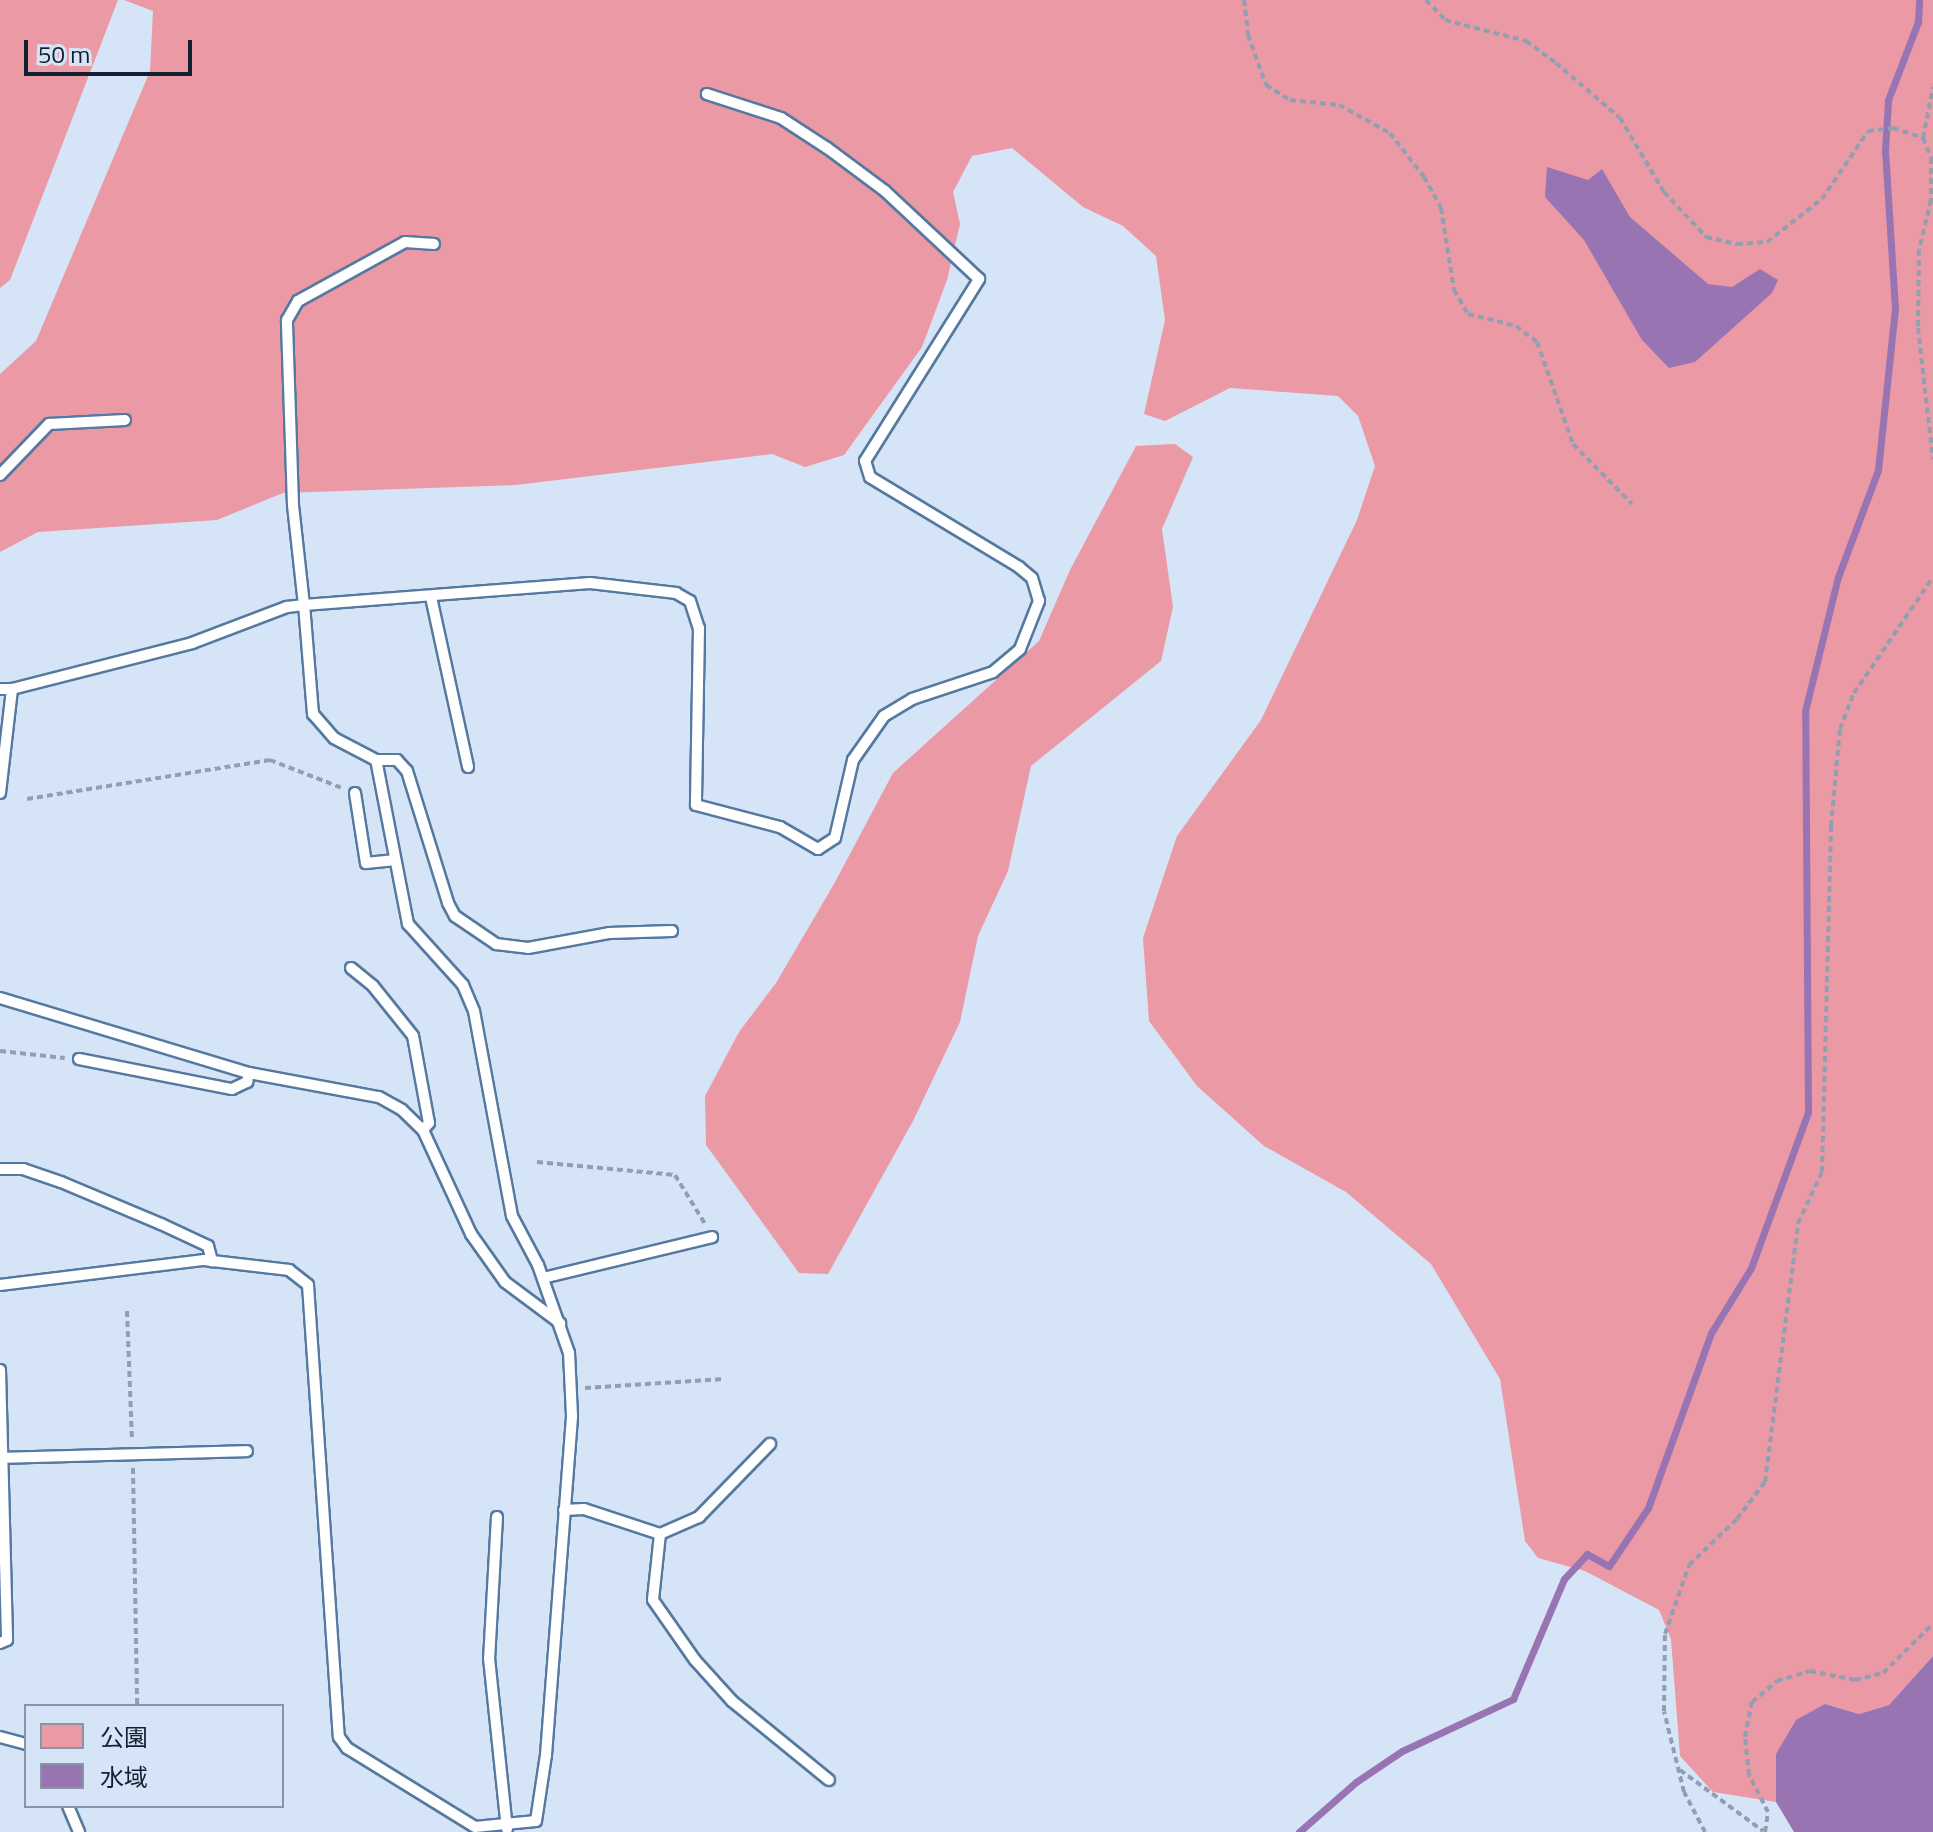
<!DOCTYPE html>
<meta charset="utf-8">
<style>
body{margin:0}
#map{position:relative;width:1933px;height:1832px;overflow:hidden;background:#d5e5f7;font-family:"Titillium Web","Noto Sans JP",sans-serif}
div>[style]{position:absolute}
.green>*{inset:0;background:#ea99a5}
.water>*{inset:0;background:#9974b3}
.stream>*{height:7px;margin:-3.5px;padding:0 3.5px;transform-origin:3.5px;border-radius:3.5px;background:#9974b3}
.path>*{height:4px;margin-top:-2px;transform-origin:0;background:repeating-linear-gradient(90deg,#90a0b1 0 6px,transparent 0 10px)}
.roads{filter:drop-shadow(2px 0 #5579a0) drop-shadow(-2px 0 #5579a0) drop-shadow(0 2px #5579a0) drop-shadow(0 -2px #5579a0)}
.service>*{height:10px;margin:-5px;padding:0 5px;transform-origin:5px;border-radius:5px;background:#fff}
span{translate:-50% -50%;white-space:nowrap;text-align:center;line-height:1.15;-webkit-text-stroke:7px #d5e5f7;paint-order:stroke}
.legend{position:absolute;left:24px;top:1704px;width:260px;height:104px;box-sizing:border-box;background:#d5e5f7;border:2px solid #8796a7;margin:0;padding:10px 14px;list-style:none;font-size:24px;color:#112030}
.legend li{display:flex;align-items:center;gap:16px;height:40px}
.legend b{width:40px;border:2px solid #8796a7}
.scale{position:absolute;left:24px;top:40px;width:168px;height:36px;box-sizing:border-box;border:4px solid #112030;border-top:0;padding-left:10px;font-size:24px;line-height:28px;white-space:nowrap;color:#112030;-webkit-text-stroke:6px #d5e5f7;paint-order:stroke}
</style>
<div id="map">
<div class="green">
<i style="clip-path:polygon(0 0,118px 0,10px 280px,0 288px)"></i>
<i style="clip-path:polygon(124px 0,1933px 0,1933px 1656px,1889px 1705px,1859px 1714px,1825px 1704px,1776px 1754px,1776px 1802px,1713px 1792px,1680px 1756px,1671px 1639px,1659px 1610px,1585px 1571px,1538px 1558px,1525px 1541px,1500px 1379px,1431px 1264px,1346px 1192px,1264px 1146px,1197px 1086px,1149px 1021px,1143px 938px,1177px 836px,1261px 720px,1357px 520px,1375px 466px,1358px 416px,1338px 396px,1230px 388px,1165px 421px,1144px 414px,1165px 320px,1156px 256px,1123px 226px,1083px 207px,1012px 148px,972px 156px,953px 192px,960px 224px,947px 280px,922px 347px,844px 455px,805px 467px,772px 454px,516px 485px,283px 493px,217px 520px,38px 532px,0 552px,0 374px,36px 341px,150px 71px,153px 11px)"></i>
<i style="clip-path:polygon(1175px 444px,1193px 457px,1162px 529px,1173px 607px,1161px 661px,1031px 766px,1008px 871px,978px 936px,960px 1022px,913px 1121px,828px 1274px,799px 1273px,706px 1145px,705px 1096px,739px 1032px,776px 983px,834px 884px,893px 773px,1039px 641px,1070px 570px,1136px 446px)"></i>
</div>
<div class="water">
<i style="clip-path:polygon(1547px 167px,1588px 180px,1602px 169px,1630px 217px,1708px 284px,1732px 287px,1760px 269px,1778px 280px,1772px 293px,1695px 362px,1669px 368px,1642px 340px,1584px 240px,1545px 197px)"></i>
<i style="clip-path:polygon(1933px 1656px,1933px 1832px,1794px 1832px,1776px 1802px,1776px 1754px,1796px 1720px,1825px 1704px,1859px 1714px,1889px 1705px)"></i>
</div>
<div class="stream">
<i style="left:1299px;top:1832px;width:76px;rotate:-41.3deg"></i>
<i style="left:1356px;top:1782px;width:55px;rotate:-34deg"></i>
<i style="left:1402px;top:1751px;width:123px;rotate:-25.1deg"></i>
<i style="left:1513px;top:1699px;width:130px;rotate:-67deg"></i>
<i style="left:1564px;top:1579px;width:34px;rotate:-47deg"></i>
<i style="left:1587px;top:1554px;width:25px;rotate:29deg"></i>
<i style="left:1609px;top:1566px;width:70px;rotate:-56.1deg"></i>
<i style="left:1648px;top:1508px;width:186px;rotate:-70.2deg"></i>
<i style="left:1711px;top:1333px;width:76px;rotate:-58.4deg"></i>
<i style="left:1751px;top:1268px;width:166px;rotate:-69.9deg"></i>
<i style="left:1808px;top:1112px;width:401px;rotate:-90.4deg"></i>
<i style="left:1805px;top:711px;width:138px;rotate:-76.2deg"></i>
<i style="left:1838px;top:577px;width:114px;rotate:-69.5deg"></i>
<i style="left:1878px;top:470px;width:162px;rotate:-84deg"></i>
<i style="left:1895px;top:309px;width:158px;rotate:-93.6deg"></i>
<i style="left:1885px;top:151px;width:51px;rotate:-86.6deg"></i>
<i style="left:1888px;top:100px;width:84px;rotate:-69deg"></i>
<i style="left:1918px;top:22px;width:22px;rotate:-87deg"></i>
</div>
<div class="path">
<i style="left:1244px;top:0;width:35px;rotate:83deg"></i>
<i style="left:1248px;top:35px;width:53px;rotate:70.2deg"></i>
<i style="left:1266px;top:85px;width:28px;rotate:32deg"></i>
<i style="left:1290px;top:100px;width:49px;rotate:5.8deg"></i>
<i style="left:1339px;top:105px;width:58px;rotate:28.8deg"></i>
<i style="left:1390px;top:133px;width:56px;rotate:52.3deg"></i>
<i style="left:1424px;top:177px;width:35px;rotate:61deg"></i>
<i style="left:1441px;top:208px;width:83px;rotate:81deg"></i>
<i style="left:1454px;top:290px;width:28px;rotate:60deg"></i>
<i style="left:1468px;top:314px;width:49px;rotate:14deg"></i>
<i style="left:1516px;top:326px;width:26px;rotate:37deg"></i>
<i style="left:1537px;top:342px;width:108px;rotate:70.6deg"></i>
<i style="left:1573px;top:444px;width:84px;rotate:45.5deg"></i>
<i style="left:1426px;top:0;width:28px;rotate:46deg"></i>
<i style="left:1445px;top:20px;width:84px;rotate:14.5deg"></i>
<i style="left:1526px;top:41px;width:37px;rotate:36deg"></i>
<i style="left:1556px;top:63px;width:84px;rotate:40.7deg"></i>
<i style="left:1620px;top:118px;width:86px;rotate:59.3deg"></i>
<i style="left:1664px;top:192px;width:62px;rotate:47deg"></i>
<i style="left:1706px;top:237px;width:32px;rotate:13deg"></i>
<i style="left:1737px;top:244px;width:30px;rotate:-4deg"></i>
<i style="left:1767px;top:242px;width:70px;rotate:-38deg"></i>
<i style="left:1822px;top:199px;width:82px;rotate:-55.9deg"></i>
<i style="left:1868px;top:131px;width:25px;rotate:-7deg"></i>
<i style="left:1893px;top:128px;width:32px;rotate:18deg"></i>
<i style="left:1923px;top:138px;width:22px;rotate:68deg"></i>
<i style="left:1931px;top:158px;width:42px;rotate:90deg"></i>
<i style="left:1931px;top:200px;width:51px;rotate:103.5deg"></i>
<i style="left:1919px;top:250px;width:78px;rotate:90.7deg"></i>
<i style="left:1918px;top:328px;width:132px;rotate:83.5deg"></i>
<i style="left:1923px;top:138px;width:52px;rotate:-78.9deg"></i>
<i style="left:27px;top:799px;width:246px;rotate:-9.1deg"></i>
<i style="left:270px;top:760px;width:77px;rotate:21.3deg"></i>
<i style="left:0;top:1051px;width:65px;rotate:6.1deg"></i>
<i style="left:537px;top:1162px;width:139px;rotate:5.4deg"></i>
<i style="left:675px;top:1175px;width:57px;rotate:58.5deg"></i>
<i style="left:127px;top:1311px;width:129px;rotate:87.8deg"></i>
<i style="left:585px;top:1388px;width:139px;rotate:-3.7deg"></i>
<i style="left:133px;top:1468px;width:238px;rotate:89deg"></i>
<i style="left:1680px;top:1770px;width:103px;rotate:36.3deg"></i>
<i style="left:1705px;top:1832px;width:45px;rotate:-117.7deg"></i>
<i style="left:1684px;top:1792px;width:83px;rotate:-103.9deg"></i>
<i style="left:1664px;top:1711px;width:77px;rotate:-89.3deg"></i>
<i style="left:1665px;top:1634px;width:73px;rotate:-70.8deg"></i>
<i style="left:1689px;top:1565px;width:66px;rotate:-43.8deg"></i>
<i style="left:1737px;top:1519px;width:46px;rotate:-52.9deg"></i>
<i style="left:1765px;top:1482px;width:261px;rotate:-82.7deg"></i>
<i style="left:1798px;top:1223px;width:56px;rotate:-64.8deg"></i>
<i style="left:1822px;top:1172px;width:346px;rotate:-88.5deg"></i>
<i style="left:1831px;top:826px;width:97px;rotate:-84.7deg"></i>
<i style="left:1840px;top:729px;width:39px;rotate:-69deg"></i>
<i style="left:1854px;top:693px;width:140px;rotate:-55.7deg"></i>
<i style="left:1765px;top:1832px;width:20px;rotate:-81deg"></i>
<i style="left:1768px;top:1812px;width:42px;rotate:-117.2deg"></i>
<i style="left:1749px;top:1775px;width:38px;rotate:-96deg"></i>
<i style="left:1745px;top:1737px;width:36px;rotate:-79deg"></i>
<i style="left:1752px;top:1702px;width:33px;rotate:-40deg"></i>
<i style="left:1777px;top:1681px;width:34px;rotate:-17deg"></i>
<i style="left:1810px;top:1671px;width:46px;rotate:11.3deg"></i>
<i style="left:1855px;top:1680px;width:29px;rotate:-14deg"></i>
<i style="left:1883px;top:1673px;width:70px;rotate:-44.4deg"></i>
</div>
<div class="roads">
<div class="service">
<i style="left:0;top:475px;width:71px;rotate:-46.1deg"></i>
<i style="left:49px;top:424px;width:76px;rotate:-3deg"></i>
<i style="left:431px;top:597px;width:174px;rotate:77.7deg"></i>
<i style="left:0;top:689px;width:12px"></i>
<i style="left:376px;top:760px;width:21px"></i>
<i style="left:397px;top:760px;width:15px;rotate:48deg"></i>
<i style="left:407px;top:771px;width:138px;rotate:72.7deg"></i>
<i style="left:448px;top:903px;width:15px;rotate:62deg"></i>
<i style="left:455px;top:916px;width:50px;rotate:34.3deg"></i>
<i style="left:496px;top:944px;width:32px;rotate:7deg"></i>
<i style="left:528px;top:948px;width:82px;rotate:-10.5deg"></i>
<i style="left:609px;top:933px;width:63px;rotate:-1.8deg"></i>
<i style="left:0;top:793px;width:105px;rotate:-83.4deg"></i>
<i style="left:12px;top:689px;width:186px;rotate:-14.3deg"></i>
<i style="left:192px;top:643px;width:102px;rotate:-20.8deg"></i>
<i style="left:287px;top:607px;width:17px;rotate:-7deg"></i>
<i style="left:304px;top:605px;width:101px;rotate:-96.3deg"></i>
<i style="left:293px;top:505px;width:185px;rotate:-91.9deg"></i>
<i style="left:287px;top:320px;width:22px;rotate:-60deg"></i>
<i style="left:298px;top:301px;width:122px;rotate:-28.9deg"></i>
<i style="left:405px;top:242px;width:29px;rotate:4deg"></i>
<i style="left:355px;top:793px;width:71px;rotate:81.1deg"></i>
<i style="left:366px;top:863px;width:27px;rotate:-6deg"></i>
<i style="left:351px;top:968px;width:28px;rotate:39deg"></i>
<i style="left:373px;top:986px;width:64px;rotate:51.3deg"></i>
<i style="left:413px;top:1036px;width:88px;rotate:79.6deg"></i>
<i style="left:429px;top:1123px;width:9px;rotate:131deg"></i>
<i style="left:0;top:998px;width:260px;rotate:16.8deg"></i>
<i style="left:249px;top:1073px;width:132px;rotate:10.5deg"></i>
<i style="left:379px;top:1097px;width:26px;rotate:29deg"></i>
<i style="left:402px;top:1110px;width:29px;rotate:44deg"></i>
<i style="left:423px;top:1130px;width:115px;rotate:65.2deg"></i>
<i style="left:471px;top:1234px;width:59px;rotate:54.7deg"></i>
<i style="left:505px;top:1282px;width:69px;rotate:36.7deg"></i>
<i style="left:79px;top:1059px;width:156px;rotate:11.1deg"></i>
<i style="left:232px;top:1089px;width:17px;rotate:-25deg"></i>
<i style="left:247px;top:1082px;width:9px;rotate:-77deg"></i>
<i style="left:0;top:1169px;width:23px"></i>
<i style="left:23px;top:1169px;width:40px;rotate:18.9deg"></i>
<i style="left:61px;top:1182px;width:108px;rotate:22.8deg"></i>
<i style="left:161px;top:1224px;width:52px;rotate:25.1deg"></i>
<i style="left:208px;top:1246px;width:16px;rotate:75deg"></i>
<i style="left:543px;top:1278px;width:174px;rotate:-13.6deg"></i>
<i style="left:0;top:1285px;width:206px;rotate:-7deg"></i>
<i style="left:204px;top:1260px;width:86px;rotate:6.7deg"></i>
<i style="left:289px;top:1270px;width:24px;rotate:38deg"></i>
<i style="left:308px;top:1285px;width:453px;rotate:86.1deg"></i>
<i style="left:339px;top:1737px;width:14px;rotate:54deg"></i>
<i style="left:347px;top:1748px;width:150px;rotate:31.7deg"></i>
<i style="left:475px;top:1827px;width:61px;rotate:-5.6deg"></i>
<i style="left:536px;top:1821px;width:67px;rotate:-81.4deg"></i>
<i style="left:546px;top:1755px;width:340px;rotate:-85.6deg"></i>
<i style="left:572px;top:1416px;width:63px;rotate:-92.7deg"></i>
<i style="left:569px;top:1353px;width:93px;rotate:-109.4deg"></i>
<i style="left:538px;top:1265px;width:55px;rotate:-118deg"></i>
<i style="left:512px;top:1216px;width:208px;rotate:-100.5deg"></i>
<i style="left:474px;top:1011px;width:28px;rotate:-113deg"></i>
<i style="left:463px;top:985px;width:82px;rotate:-132deg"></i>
<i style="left:408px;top:924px;width:167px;rotate:-101deg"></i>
<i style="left:376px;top:760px;width:47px;rotate:-152.4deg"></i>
<i style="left:334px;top:738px;width:32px;rotate:-131deg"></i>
<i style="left:313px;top:714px;width:109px;rotate:-94.7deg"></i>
<i style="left:304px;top:605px;width:287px;rotate:-4.4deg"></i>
<i style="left:590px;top:583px;width:87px;rotate:6.6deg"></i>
<i style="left:676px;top:593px;width:16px;rotate:30deg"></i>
<i style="left:690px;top:601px;width:28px;rotate:72deg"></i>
<i style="left:699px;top:628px;width:177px;rotate:91deg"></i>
<i style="left:696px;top:805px;width:87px;rotate:14.7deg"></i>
<i style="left:780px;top:827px;width:44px;rotate:30.1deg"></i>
<i style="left:818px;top:849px;width:20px;rotate:-33deg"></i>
<i style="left:835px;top:838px;width:80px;rotate:-77deg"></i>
<i style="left:853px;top:760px;width:54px;rotate:-54.8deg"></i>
<i style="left:884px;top:716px;width:33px;rotate:-31deg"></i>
<i style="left:912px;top:699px;width:85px;rotate:-18.4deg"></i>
<i style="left:993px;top:672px;width:35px;rotate:-40deg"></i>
<i style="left:1020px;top:649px;width:52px;rotate:-68.4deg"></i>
<i style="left:1039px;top:601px;width:24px;rotate:-107deg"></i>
<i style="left:1032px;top:578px;width:17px;rotate:-140deg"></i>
<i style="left:1019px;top:567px;width:174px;rotate:-148.9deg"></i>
<i style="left:870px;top:477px;width:17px;rotate:-107deg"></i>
<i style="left:865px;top:461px;width:215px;rotate:-57.9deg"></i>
<i style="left:979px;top:279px;width:129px;rotate:-136.9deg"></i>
<i style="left:885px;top:191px;width:72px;rotate:-143.4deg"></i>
<i style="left:827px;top:148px;width:55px;rotate:-146.9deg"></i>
<i style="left:781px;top:118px;width:78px;rotate:-162deg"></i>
<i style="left:0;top:1370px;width:270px;rotate:88.5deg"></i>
<i style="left:7px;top:1640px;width:8px;rotate:157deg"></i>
<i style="left:0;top:1458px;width:247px;rotate:-1.6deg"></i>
<i style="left:564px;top:1510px;width:20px;rotate:-3deg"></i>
<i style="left:584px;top:1509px;width:80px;rotate:18.2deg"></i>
<i style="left:660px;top:1534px;width:66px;rotate:96.1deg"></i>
<i style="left:653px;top:1600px;width:73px;rotate:55deg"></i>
<i style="left:695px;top:1660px;width:55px;rotate:47.9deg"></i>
<i style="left:732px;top:1701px;width:125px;rotate:39.2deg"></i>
<i style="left:497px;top:1517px;width:141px;rotate:93.2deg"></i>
<i style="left:489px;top:1658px;width:172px;rotate:84deg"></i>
<i style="left:660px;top:1534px;width:43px;rotate:-23.6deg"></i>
<i style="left:699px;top:1517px;width:102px;rotate:-45.8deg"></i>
<i style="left:0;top:1737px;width:27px;rotate:15deg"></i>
<i style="left:68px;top:1806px;width:28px;rotate:67deg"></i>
</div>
</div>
<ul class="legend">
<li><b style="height:22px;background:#ea99a5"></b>公園</li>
<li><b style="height:22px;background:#9974b3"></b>水域</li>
</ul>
<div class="scale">50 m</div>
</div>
